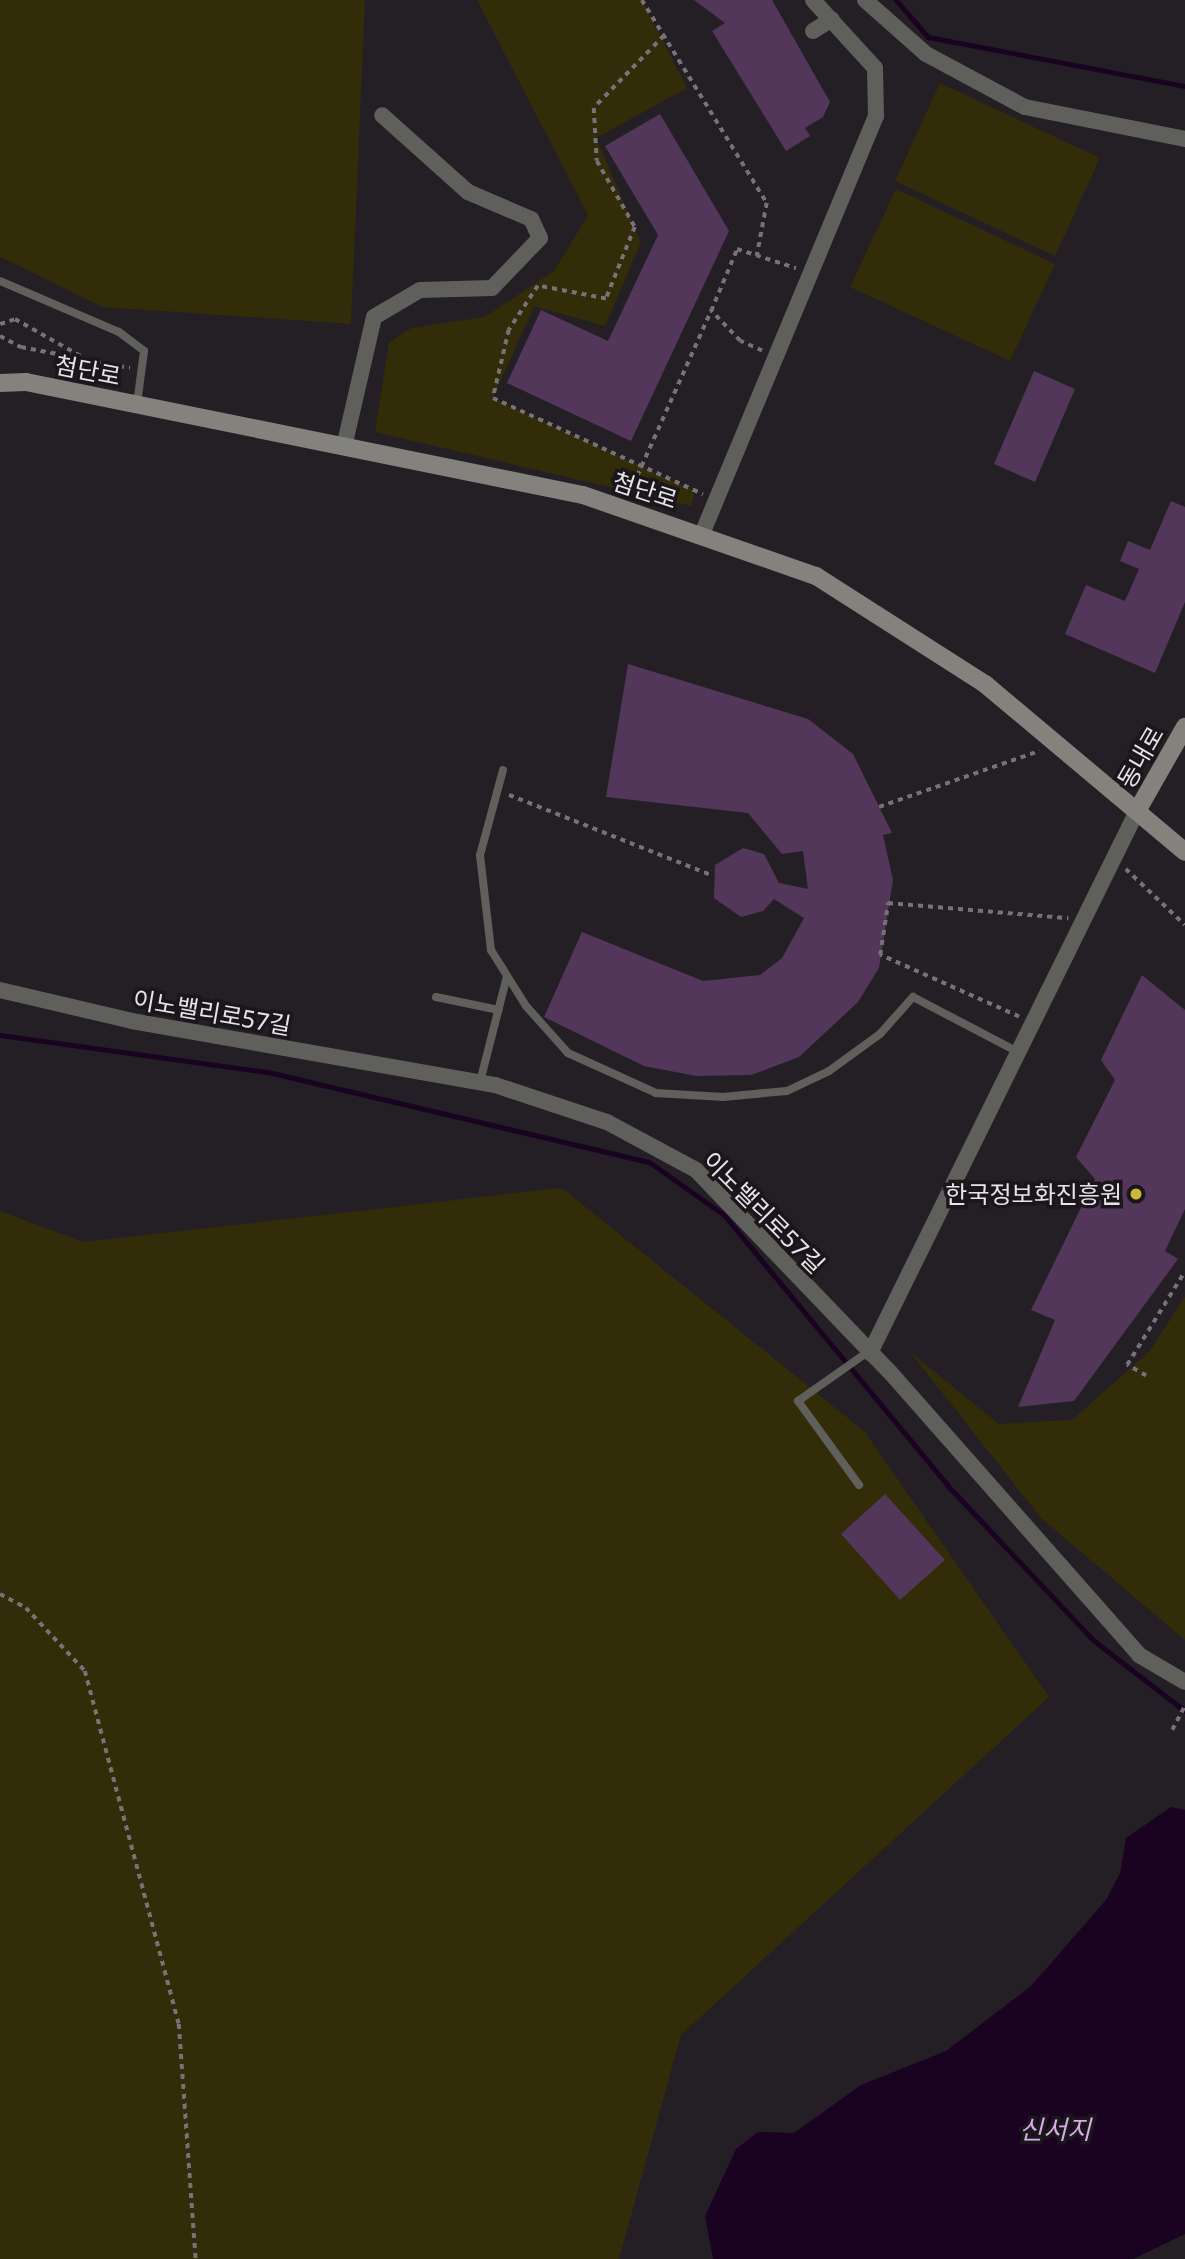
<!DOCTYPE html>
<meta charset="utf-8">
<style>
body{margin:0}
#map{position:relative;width:1185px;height:2259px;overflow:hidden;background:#241f25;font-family:"Noto Sans","Noto Sans KR",sans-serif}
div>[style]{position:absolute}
.green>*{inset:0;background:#322c09}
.water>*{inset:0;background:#190320}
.stream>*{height:5px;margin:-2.5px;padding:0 2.5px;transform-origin:2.5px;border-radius:2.5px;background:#190320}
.building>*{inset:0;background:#52375a}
.path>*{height:3.5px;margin-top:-1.75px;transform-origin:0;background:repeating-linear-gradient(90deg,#767277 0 5px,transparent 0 10px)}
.lane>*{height:8px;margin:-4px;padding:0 4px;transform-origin:4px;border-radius:4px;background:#5f5f5b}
.street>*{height:16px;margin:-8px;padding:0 8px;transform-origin:8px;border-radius:8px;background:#5f5f5b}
.secondary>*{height:18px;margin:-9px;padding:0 9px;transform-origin:9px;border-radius:9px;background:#83827c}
.lane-bridge>*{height:8px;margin:-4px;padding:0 4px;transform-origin:4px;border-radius:4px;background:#5f5f5b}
.dots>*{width:19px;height:19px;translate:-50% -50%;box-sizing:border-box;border:4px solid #1a161c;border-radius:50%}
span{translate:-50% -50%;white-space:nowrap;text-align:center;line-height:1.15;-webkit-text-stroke:7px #1a161c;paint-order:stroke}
.street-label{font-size:24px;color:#e7e4e8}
.poi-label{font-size:24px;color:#e7e4e8}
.right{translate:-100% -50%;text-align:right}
.water-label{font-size:26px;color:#d8aae6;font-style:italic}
</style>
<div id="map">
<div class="green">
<i style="clip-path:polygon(0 0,365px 0,351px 324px,103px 307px,0 257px)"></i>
<i style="clip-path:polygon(477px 0,642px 0,687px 88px,596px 138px,641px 242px,605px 326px,534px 306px,493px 398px,695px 491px,691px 506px,375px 432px,389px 343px,411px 328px,485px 317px,554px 271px,588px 215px)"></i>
<i style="clip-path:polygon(940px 83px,1100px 158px,1055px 256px,895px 181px)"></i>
<i style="clip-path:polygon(896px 189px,1055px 264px,1010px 361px,850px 287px)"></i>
<i style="clip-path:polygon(562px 1188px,864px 1431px,1049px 1697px,681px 2035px,619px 2259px,0 2259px,0 1211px,83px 1242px)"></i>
<i style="clip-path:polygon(1185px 1296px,1185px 1640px,1041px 1518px,910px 1352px,999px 1424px,1072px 1420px,1150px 1351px)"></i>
</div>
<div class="water">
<i style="clip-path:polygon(1171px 1807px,1185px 1810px,1185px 2234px,1133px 2259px,713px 2259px,705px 2216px,736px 2149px,758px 2132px,794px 2133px,861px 2085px,946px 2051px,1031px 1986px,1106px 1900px,1120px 1873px,1126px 1838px)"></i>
</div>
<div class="stream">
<i style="left:896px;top:0;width:49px;rotate:49.1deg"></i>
<i style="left:928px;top:37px;width:262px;rotate:10.8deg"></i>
<i style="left:0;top:1035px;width:271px;rotate:7.9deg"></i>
<i style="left:268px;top:1072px;width:391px;rotate:13.3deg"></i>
<i style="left:649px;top:1162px;width:92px;rotate:35.2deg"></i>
<i style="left:724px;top:1215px;width:350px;rotate:50.4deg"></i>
<i style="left:947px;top:1485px;width:213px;rotate:46.7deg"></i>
<i style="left:1093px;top:1640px;width:116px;rotate:37.7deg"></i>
</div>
<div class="building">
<i style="clip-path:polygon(694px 0,772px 0,830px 102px,823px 117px,805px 128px,810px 136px,786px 151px,712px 31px,725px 23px)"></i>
<i style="clip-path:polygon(660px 114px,729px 231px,631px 441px,507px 383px,541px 310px,608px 341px,658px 235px,605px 146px)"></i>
<i style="clip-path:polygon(1034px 371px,1075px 389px,1035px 482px,994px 464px)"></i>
<i style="clip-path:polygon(1171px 501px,1185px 507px,1185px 602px,1155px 673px,1065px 634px,1086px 585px,1125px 601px,1139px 569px,1120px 561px,1128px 541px,1150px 550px)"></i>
<i style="clip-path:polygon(628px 664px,808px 719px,853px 754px,892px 833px,883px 835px,893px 880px,879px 968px,858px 1002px,799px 1057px,751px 1075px,696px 1076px,644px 1066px,544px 1017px,582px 932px,703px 981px,760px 975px,782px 958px,804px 918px,774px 899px,763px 911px,741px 917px,714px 898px,715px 865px,743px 848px,764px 854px,779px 883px,808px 889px,803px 851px,782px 854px,748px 813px,606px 797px)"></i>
<i style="clip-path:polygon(1142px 975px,1185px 1010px,1185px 1209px,1165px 1251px,1178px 1259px,1074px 1401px,1018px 1407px,1055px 1320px,1031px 1310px,1095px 1179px,1076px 1157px,1115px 1080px,1101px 1060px)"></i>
<i style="clip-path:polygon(885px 1494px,945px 1560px,900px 1600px,841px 1534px)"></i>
</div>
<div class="path">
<i style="left:642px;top:0;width:238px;rotate:58.4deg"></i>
<i style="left:767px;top:203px;width:54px;rotate:100.7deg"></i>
<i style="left:664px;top:36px;width:100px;rotate:134.2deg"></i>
<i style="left:594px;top:108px;width:53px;rotate:86.8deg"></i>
<i style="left:597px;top:161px;width:76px;rotate:60.1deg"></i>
<i style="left:635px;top:227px;width:78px;rotate:111.9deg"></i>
<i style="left:606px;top:299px;width:69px;rotate:-169.2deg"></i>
<i style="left:538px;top:286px;width:53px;rotate:123.4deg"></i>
<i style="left:509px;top:330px;width:70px;rotate:103.2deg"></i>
<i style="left:493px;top:398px;width:231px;rotate:24.6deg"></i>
<i style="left:0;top:324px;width:16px;rotate:-18deg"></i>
<i style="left:15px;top:319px;width:81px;rotate:29.4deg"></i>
<i style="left:0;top:336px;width:24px;rotate:28deg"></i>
<i style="left:21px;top:347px;width:111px;rotate:10.9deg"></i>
<i style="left:762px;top:351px;width:24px;rotate:-156deg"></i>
<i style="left:740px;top:341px;width:42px;rotate:-134deg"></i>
<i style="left:711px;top:311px;width:67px;rotate:-67.2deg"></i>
<i style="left:737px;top:249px;width:62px;rotate:17.9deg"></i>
<i style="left:629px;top:494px;width:201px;rotate:-65.9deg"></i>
<i style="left:509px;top:795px;width:217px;rotate:21.6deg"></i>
<i style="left:879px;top:807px;width:170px;rotate:-19.3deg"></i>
<i style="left:1126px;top:869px;width:81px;rotate:43.5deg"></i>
<i style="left:1019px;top:1017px;width:152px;rotate:-156deg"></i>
<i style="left:880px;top:955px;width:53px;rotate:-81.3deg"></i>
<i style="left:888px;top:903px;width:181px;rotate:4.8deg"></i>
<i style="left:1146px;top:1376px;width:22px;rotate:-150deg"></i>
<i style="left:1127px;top:1365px;width:110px;rotate:-58.3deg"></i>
<i style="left:0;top:1594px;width:30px;rotate:28deg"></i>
<i style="left:26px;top:1608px;width:86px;rotate:46.9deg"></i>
<i style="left:85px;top:1671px;width:365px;rotate:75.1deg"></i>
<i style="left:179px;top:2024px;width:236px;rotate:85.9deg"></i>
<i style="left:1172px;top:1730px;width:27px;rotate:-62deg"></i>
</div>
<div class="lane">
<i style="left:0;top:281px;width:129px;rotate:23.2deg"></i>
<i style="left:119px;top:332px;width:31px;rotate:37deg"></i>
<i style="left:144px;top:351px;width:53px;rotate:97.5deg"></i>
<i style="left:503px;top:770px;width:88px;rotate:105.1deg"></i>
<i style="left:480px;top:855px;width:96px;rotate:83.4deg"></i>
<i style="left:491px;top:950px;width:66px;rotate:58deg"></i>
<i style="left:526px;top:1006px;width:63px;rotate:48.2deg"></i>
<i style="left:568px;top:1053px;width:97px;rotate:24.4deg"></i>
<i style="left:656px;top:1093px;width:67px;rotate:3.4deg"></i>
<i style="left:723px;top:1097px;width:64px;rotate:-5.4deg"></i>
<i style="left:787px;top:1091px;width:47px;rotate:-25.5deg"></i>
<i style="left:829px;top:1071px;width:63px;rotate:-36deg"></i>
<i style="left:880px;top:1034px;width:50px;rotate:-48.3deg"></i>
<i style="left:913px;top:997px;width:119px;rotate:27.6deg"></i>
<i style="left:436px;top:997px;width:64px;rotate:11.7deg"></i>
<i style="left:480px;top:1082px;width:109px;rotate:-75.7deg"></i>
<i style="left:798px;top:1401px;width:104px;rotate:54deg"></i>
</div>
<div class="street">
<i style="left:865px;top:0;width:81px;rotate:41.5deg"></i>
<i style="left:926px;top:54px;width:112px;rotate:28.2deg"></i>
<i style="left:1025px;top:107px;width:163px;rotate:11.3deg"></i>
<i style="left:813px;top:31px;width:22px;rotate:-32deg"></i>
<i style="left:344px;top:447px;width:133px;rotate:-77deg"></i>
<i style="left:374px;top:317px;width:53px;rotate:-30.4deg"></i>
<i style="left:420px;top:290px;width:72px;rotate:-1.6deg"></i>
<i style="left:492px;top:288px;width:69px;rotate:-46.2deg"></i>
<i style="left:540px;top:238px;width:21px;rotate:-115deg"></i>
<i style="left:531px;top:219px;width:69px;rotate:-156.8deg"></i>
<i style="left:468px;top:192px;width:115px;rotate:-138.2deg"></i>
<i style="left:702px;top:534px;width:453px;rotate:-67.4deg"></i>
<i style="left:876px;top:116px;width:48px;rotate:-91.2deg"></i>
<i style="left:875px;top:68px;width:92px;rotate:-132.4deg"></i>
<i style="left:0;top:990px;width:136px;rotate:13.2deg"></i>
<i style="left:132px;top:1021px;width:369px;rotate:10deg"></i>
<i style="left:495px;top:1085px;width:118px;rotate:18.3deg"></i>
<i style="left:607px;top:1122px;width:101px;rotate:28.3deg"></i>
<i style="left:696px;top:1170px;width:279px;rotate:46.2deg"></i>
<i style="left:889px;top:1371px;width:378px;rotate:48.6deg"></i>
<i style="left:1139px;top:1655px;width:53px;rotate:30.4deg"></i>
<i style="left:870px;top:1353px;width:604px;rotate:-63.77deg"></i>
</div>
<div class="secondary">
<i style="left:0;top:383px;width:26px;rotate:-2deg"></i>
<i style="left:26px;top:382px;width:568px;rotate:11.47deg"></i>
<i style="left:583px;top:495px;width:247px;rotate:19.2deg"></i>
<i style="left:816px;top:576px;width:201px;rotate:32.6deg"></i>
<i style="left:985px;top:684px;width:261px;rotate:40deg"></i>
<i style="left:1137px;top:811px;width:97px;rotate:-60.3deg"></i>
</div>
<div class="lane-bridge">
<i style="left:798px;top:1401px;width:90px;rotate:-35.1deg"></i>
</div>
<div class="dots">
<i style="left:1136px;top:1194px;background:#cfb837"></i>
</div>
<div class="street-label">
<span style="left:88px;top:370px;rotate:11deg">첨단로</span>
<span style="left:645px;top:490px;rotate:18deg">첨단로</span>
<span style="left:1140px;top:757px;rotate:-60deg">동내로</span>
<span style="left:212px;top:1012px;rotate:10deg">이노밸리로57길</span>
<span style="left:764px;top:1212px;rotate:45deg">이노밸리로57길</span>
</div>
<div class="poi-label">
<span class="right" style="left:1122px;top:1194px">한국정보화진흥원</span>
</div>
<div class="water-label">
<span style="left:1055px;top:2130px">신서지</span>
</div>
</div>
